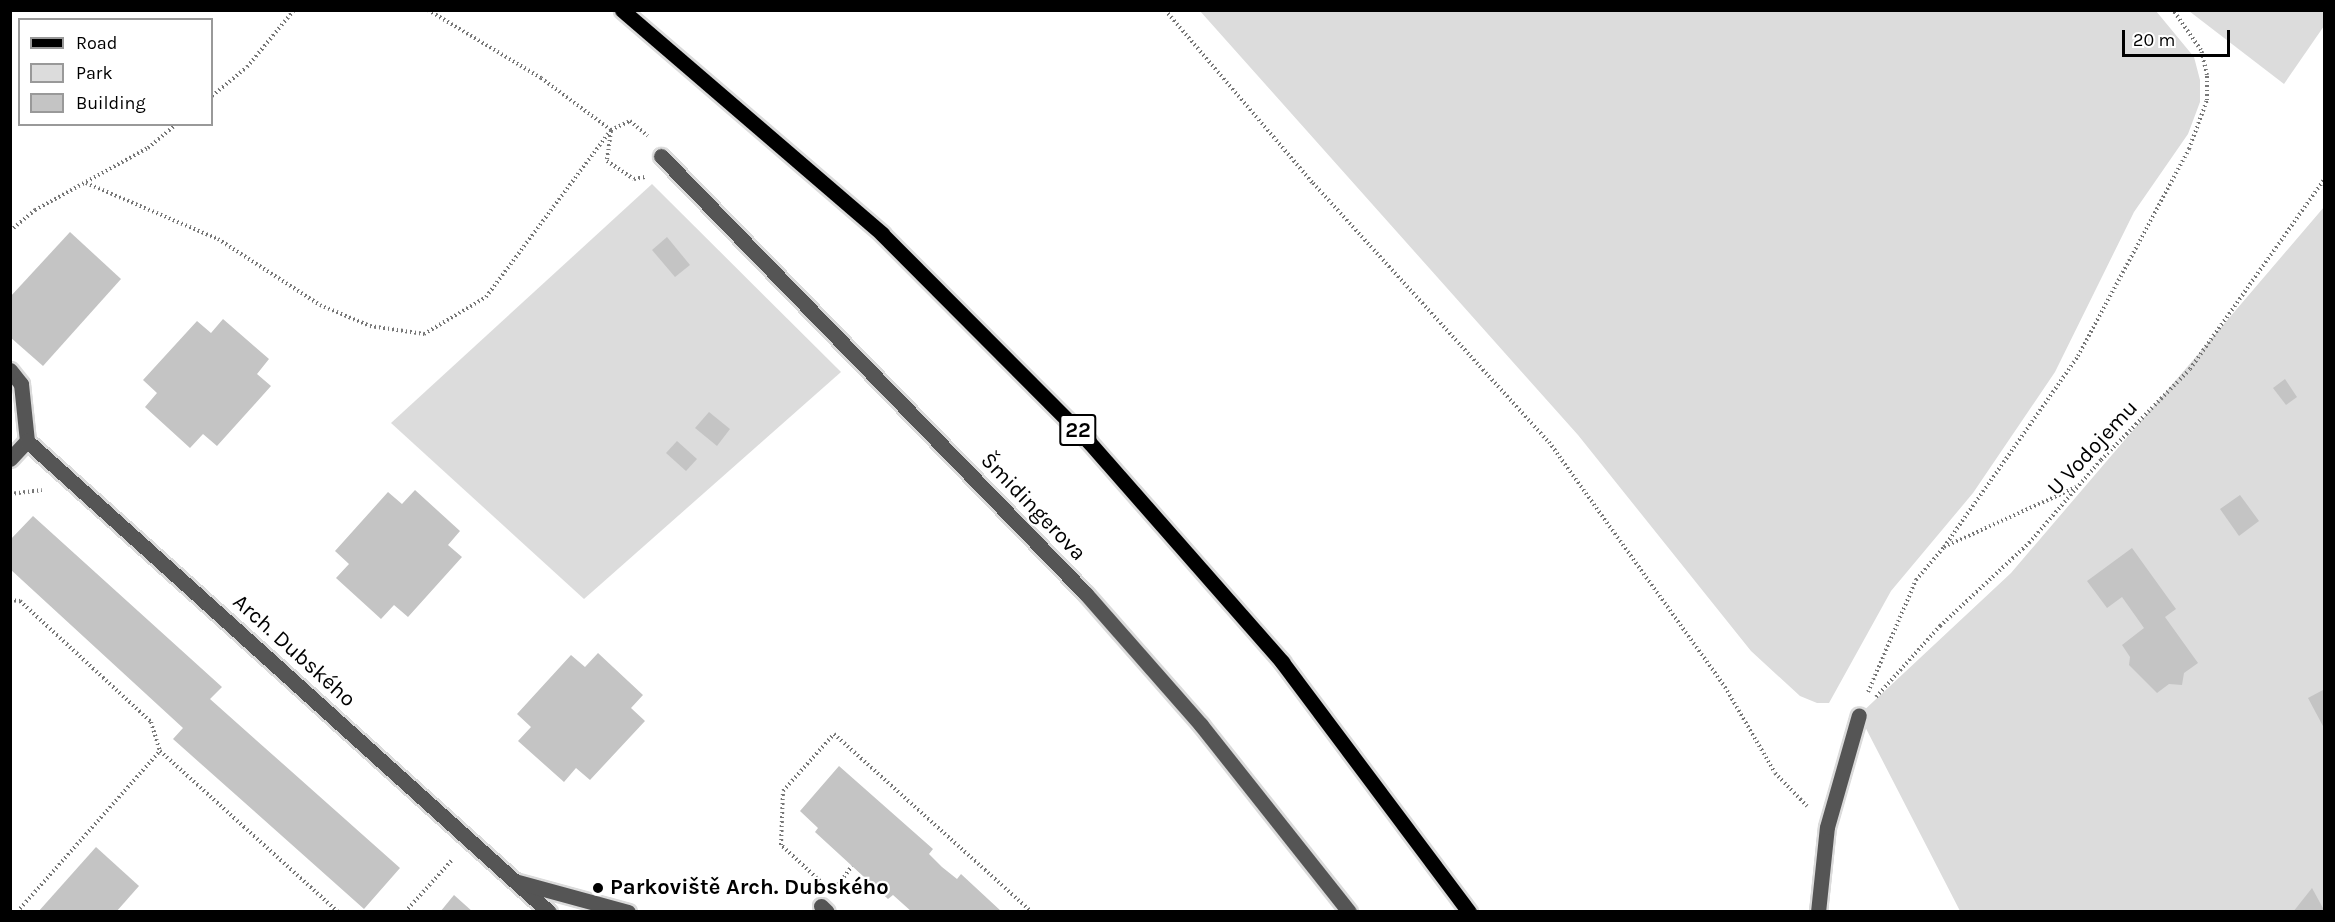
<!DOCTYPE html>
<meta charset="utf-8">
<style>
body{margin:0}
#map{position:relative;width:2335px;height:922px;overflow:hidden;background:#fff;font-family:Karla,sans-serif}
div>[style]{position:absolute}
.green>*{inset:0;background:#dcdcdc}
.building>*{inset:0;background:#c4c4c4}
.path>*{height:4px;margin-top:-2px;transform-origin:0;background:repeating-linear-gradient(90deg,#777 0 1.5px,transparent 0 4.5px)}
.roads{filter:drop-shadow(2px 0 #dbdbdb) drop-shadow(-2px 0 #dbdbdb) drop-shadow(0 2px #dbdbdb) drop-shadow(0 -2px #dbdbdb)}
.minor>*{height:15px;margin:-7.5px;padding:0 7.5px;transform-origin:7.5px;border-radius:7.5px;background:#555}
.major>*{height:15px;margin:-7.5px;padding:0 7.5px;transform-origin:7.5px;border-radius:7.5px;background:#000}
.dots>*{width:16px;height:16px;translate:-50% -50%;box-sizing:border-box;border:3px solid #fff;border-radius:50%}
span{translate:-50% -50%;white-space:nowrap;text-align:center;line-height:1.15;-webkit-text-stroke:4.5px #fff;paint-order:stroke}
.shield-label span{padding:2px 4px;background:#fff;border:2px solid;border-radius:4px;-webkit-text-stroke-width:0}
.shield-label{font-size:21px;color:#000;font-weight:700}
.street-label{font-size:22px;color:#000}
.poi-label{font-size:22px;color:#000;font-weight:700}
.left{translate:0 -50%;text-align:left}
.frame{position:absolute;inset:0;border:12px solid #000;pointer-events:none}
.legend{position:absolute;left:18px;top:18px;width:195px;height:108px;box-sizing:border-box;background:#fff;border:2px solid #999;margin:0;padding:8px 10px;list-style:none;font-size:18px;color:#000}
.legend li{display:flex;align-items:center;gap:12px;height:30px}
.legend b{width:30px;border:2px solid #999}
.scale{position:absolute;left:2122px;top:30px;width:108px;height:27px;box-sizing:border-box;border:3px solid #000;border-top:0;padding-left:8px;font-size:18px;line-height:21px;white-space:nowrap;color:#000;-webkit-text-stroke:4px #fff;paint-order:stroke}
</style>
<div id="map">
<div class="green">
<i style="clip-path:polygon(1200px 11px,2156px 11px,2194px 57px,2200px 80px,2200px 102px,2188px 134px,2134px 212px,2055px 372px,1973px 493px,1891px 591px,1829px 703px,1817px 703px,1800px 696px,1751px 651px,1578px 435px)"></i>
<i style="clip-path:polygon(2189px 11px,2324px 11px,2324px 26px,2284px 84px)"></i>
<i style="clip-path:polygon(652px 184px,841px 372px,584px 599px,391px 423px)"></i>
<i style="clip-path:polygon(2324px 207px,2324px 911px,1960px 911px,1859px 715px,2011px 573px)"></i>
</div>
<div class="building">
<i style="clip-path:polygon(70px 232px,121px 279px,43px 366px,10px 337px,10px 297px)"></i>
<i style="clip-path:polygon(667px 237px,690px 265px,675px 277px,652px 250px)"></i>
<i style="clip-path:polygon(223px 319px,269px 359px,257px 374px,271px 386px,217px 446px,203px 434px,190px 448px,145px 407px,157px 393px,143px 380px,197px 321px,211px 333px)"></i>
<i style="clip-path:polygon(2285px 379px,2297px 397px,2286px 405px,2273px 388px)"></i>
<i style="clip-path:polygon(709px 412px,730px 429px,717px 446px,695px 428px)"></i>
<i style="clip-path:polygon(677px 441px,697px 459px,686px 471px,666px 453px)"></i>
<i style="clip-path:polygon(415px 490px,460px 531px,448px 545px,462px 557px,408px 617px,394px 605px,381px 619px,336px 578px,349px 564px,335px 551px,388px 492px,402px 504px)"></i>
<i style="clip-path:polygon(2240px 495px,2259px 521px,2239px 536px,2220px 509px)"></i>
<i style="clip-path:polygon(33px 516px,222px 687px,210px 699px,400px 868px,364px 909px,173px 739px,183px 728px,10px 569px,10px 540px)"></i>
<i style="clip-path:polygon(2132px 548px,2176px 609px,2165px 617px,2198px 663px,2184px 673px,2182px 685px,2169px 684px,2157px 693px,2129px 665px,2130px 657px,2122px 645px,2144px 628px,2122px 597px,2107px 608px,2087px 581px)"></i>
<i style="clip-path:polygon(598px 653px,643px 695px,631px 708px,645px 721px,590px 780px,576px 768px,564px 782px,518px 741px,531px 727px,517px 714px,571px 655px,585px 667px)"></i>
<i style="clip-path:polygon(2323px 690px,2324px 693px,2324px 728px,2308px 698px)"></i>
<i style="clip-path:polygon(839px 766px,933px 849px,929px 854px,942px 867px,957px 879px,961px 874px,1002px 912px,912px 912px,893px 895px,888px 899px,815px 832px,818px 828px,800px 811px)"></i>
<i style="clip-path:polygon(96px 847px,139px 886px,116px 912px,38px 912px)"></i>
<i style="clip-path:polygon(2312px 888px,2324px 910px,2293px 912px)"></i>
<i style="clip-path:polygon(454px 895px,473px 912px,440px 912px)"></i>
</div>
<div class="path">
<i style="left:428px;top:10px;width:132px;rotate:31deg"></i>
<i style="left:541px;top:78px;width:87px;rotate:36.6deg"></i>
<i style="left:611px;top:130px;width:21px;rotate:-25deg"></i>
<i style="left:630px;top:121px;width:23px;rotate:40deg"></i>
<i style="left:1165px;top:10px;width:228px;rotate:49.5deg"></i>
<i style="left:1313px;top:183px;width:350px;rotate:47.7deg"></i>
<i style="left:1549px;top:442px;width:302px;rotate:54.3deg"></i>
<i style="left:1725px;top:687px;width:99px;rotate:59.8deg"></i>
<i style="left:1775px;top:773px;width:46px;rotate:45.9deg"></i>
<i style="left:212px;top:96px;width:45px;rotate:-39.6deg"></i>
<i style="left:247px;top:67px;width:74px;rotate:-50.5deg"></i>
<i style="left:611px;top:131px;width:30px;rotate:98deg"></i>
<i style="left:607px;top:161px;width:32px;rotate:34deg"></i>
<i style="left:634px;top:179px;width:11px;rotate:-10deg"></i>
<i style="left:86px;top:183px;width:143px;rotate:23deg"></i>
<i style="left:218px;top:239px;width:121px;rotate:32.9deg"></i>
<i style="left:320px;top:305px;width:54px;rotate:22.8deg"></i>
<i style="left:370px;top:326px;width:55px;rotate:8.4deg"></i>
<i style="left:424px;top:334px;width:72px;rotate:-30.8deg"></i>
<i style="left:486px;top:297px;width:209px;rotate:-53.2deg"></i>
<i style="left:10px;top:231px;width:33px;rotate:-40deg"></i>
<i style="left:35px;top:210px;width:129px;rotate:-28.8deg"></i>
<i style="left:148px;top:148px;width:38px;rotate:-40deg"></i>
<i style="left:10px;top:494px;width:32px;rotate:-7deg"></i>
<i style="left:1944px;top:547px;width:233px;rotate:-54.9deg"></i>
<i style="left:2078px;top:356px;width:235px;rotate:-61.8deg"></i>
<i style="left:2189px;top:149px;width:52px;rotate:-69.8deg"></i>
<i style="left:2207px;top:100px;width:25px;rotate:-90deg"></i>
<i style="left:2207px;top:75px;width:26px;rotate:-103deg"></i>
<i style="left:2201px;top:50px;width:49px;rotate:-125deg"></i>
<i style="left:10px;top:600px;width:10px;rotate:6deg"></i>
<i style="left:20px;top:601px;width:178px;rotate:42.7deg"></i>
<i style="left:151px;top:722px;width:30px;rotate:73deg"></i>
<i style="left:160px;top:751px;width:240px;rotate:42.1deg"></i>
<i style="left:1868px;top:692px;width:122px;rotate:-66.8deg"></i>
<i style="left:1916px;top:580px;width:43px;rotate:-49.7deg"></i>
<i style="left:1944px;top:547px;width:145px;rotate:-24.4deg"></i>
<i style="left:1876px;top:697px;width:96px;rotate:-48deg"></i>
<i style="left:1940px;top:626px;width:122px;rotate:-43deg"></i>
<i style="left:2029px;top:543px;width:110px;rotate:-49.1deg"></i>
<i style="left:2101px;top:460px;width:127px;rotate:-45.6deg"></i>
<i style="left:2190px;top:369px;width:232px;rotate:-54.7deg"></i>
<i style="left:820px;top:881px;width:53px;rotate:-137.3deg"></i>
<i style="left:781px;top:845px;width:54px;rotate:-87.9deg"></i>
<i style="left:783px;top:791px;width:76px;rotate:-48.2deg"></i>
<i style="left:834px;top:734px;width:266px;rotate:42deg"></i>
<i style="left:836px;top:888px;width:27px;rotate:-54deg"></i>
<i style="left:17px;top:912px;width:215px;rotate:-48.4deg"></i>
<i style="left:405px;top:912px;width:70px;rotate:-47.9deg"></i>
</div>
<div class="roads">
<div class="minor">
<i style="left:661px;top:156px;width:610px;rotate:45.86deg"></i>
<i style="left:1086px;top:594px;width:174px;rotate:48.7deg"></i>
<i style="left:1201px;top:725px;width:238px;rotate:51.6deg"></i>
<i style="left:10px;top:370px;width:18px;rotate:52deg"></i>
<i style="left:21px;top:384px;width:57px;rotate:84deg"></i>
<i style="left:10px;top:459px;width:25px;rotate:-47deg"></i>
<i style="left:27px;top:441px;width:703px;rotate:42.06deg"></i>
<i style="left:518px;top:882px;width:114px;rotate:15.3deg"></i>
<i style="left:821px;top:906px;width:8px;rotate:45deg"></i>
<i style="left:1818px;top:912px;width:85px;rotate:-84deg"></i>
<i style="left:1827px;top:827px;width:116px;rotate:-74.1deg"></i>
</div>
<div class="major">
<i style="left:622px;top:10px;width:343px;rotate:40.7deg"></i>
<i style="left:882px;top:234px;width:293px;rotate:45.1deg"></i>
<i style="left:1089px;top:442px;width:293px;rotate:48.7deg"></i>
<i style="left:1282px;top:662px;width:312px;rotate:53.2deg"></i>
</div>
</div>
<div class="dots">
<i style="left:598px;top:888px;background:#000"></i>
</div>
<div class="shield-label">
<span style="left:1078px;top:430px">22</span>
</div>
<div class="street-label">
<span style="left:2093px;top:448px;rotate:-47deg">U Vodojemu</span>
<span style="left:1033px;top:507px;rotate:46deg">Šmidingerova</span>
<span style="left:294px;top:651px;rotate:42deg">Arch. Dubského</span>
</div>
<div class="poi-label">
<span class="left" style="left:610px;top:888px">Parkoviště Arch. Dubského</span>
</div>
<div class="frame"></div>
<ul class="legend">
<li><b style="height:8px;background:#000"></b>Road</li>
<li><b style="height:16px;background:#dcdcdc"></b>Park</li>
<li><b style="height:16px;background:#c4c4c4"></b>Building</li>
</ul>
<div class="scale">20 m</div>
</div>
